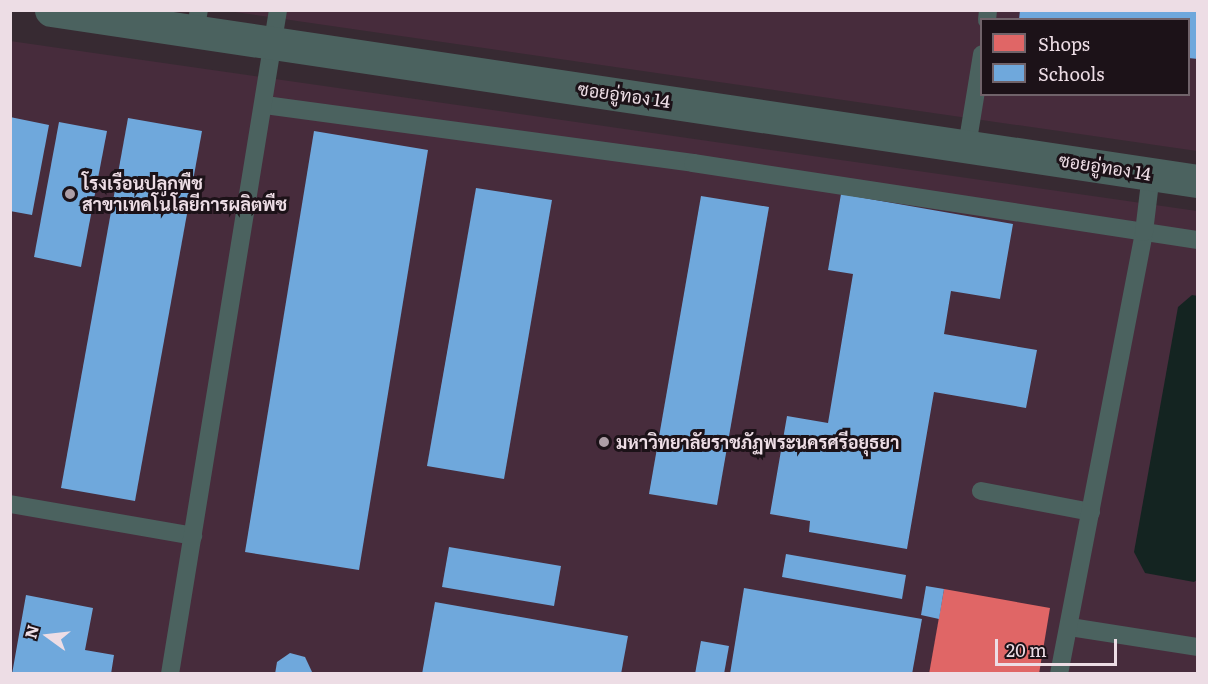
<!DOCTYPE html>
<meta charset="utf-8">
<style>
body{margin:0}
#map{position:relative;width:1208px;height:684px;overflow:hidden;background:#372a32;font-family:Literata,Sarabun,serif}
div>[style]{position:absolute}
.built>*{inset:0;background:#472c3c}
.water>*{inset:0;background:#142421}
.shops>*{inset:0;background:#e06666}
.schools>*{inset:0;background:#6fa8dc}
.service>*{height:18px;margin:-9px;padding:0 9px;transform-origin:9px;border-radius:9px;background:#4b625f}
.minor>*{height:33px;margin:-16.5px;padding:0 16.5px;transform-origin:16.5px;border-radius:16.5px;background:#4b625f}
.dots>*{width:16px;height:16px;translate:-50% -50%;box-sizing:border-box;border:3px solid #1c1218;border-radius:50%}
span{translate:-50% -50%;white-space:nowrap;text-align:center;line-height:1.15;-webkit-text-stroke:6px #1c1218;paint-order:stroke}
.street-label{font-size:18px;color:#eddde5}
.poi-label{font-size:18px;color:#eddde5;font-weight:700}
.left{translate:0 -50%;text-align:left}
.frame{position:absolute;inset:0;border:12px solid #eddde5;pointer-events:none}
.legend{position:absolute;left:980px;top:18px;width:210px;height:78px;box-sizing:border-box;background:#1c1218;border:2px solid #70636a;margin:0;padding:8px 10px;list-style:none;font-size:18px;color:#eddde5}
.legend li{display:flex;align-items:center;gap:12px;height:30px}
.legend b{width:30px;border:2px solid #70636a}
.north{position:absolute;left:18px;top:606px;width:60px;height:60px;-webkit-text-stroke:4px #1c1218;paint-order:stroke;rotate:285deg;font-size:16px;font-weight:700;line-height:24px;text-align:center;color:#eddde5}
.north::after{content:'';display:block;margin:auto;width:21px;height:27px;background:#eddde5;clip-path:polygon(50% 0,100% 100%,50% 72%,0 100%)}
.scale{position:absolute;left:995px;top:639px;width:122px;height:27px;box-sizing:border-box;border:3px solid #eddde5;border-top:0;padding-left:8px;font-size:18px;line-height:21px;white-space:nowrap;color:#eddde5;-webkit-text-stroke:4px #1c1218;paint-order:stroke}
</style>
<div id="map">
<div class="built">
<i style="clip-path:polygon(evenodd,228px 11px,1197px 11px,1197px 151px,228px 11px,982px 20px,1188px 20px,1188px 94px,982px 94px,982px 20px)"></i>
<i style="clip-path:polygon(10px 41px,1197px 211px,1197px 673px,11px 673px)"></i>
</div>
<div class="water">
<i style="clip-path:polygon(1192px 295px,1198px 296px,1198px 579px,1194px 582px,1145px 573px,1134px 552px,1178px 307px)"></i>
</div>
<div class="shops">
<i style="clip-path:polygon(944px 589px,1050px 608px,1039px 674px,929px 674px)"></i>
</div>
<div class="schools">
<i style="clip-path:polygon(1020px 10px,1198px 10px,1198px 59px,1188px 58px,1188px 20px,1019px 20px)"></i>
<i style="clip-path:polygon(10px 117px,49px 125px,32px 215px,10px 211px)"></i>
<i style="clip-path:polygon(128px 118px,202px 131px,135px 501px,61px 488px)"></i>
<i style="clip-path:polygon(59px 122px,107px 131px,81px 267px,34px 257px)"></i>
<i style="clip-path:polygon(314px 131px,428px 150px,359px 570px,245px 552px)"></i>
<i style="clip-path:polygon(476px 188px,552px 200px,504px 479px,427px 466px)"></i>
<i style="clip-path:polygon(841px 194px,1013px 224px,1000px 299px,951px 291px,944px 334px,1037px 350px,1026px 408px,934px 392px,907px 549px,809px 532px,810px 521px,770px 514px,787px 416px,828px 423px,853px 274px,828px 270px)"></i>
<i style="clip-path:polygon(701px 196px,769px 207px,717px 505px,649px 494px)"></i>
<i style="clip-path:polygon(449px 547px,561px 566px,554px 606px,442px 587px)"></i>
<i style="clip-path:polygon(786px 554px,906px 575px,902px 599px,782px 577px)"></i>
<i style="clip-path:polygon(926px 586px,944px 589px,939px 619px,921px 615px)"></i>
<i style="clip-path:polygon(744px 588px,922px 619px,912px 674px,730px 674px)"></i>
<i style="clip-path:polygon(26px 595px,93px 608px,85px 650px,114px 655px,111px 674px,12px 674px)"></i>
<i style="clip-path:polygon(435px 602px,628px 636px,621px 674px,422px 674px)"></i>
<i style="clip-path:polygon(701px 641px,729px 646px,724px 674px,695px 674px)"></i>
<i style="clip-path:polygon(290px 653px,305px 657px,313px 674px,275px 674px,277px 662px)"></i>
</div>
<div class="service">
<i style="left:987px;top:20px;width:10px;rotate:-84deg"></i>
<i style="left:195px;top:32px;width:22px;rotate:-80deg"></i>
<i style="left:265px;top:105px;width:432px;rotate:7.7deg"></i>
<i style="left:693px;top:163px;width:511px;rotate:8.67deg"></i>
<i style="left:967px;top:146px;width:93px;rotate:-80.7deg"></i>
<i style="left:981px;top:491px;width:112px;rotate:10.8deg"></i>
<i style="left:10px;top:504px;width:186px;rotate:9.9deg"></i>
<i style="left:1070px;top:627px;width:130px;rotate:8.9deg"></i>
<i style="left:170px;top:674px;width:673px;rotate:-80.76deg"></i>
<i style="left:1059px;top:674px;width:450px;rotate:-79.1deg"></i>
<i style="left:1144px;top:232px;width:58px;rotate:-83.1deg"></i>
</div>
<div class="minor">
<i style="left:51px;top:10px;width:1160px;rotate:8.48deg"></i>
</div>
<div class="dots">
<i style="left:70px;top:194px;background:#ad9ea6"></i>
<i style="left:604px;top:442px;background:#ad9ea6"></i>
</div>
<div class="street-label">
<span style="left:624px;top:95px;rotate:8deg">ซอยอู่ทอง 14</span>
<span style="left:1105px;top:167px;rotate:9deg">ซอยอู่ทอง 14</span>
</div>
<div class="poi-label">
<span class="left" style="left:82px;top:194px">โรงเรือนปลูกพืช<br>สาขาเทคโนโลยีการผลิตพืช</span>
<span class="left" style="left:616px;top:442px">มหาวิทยาลัยราชภัฏพระนครศรีอยุธยา</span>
</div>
<div class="frame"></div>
<ul class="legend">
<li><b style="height:16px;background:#e06666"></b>Shops</li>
<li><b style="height:16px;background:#6fa8dc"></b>Schools</li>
</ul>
<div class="north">N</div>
<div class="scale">20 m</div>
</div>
